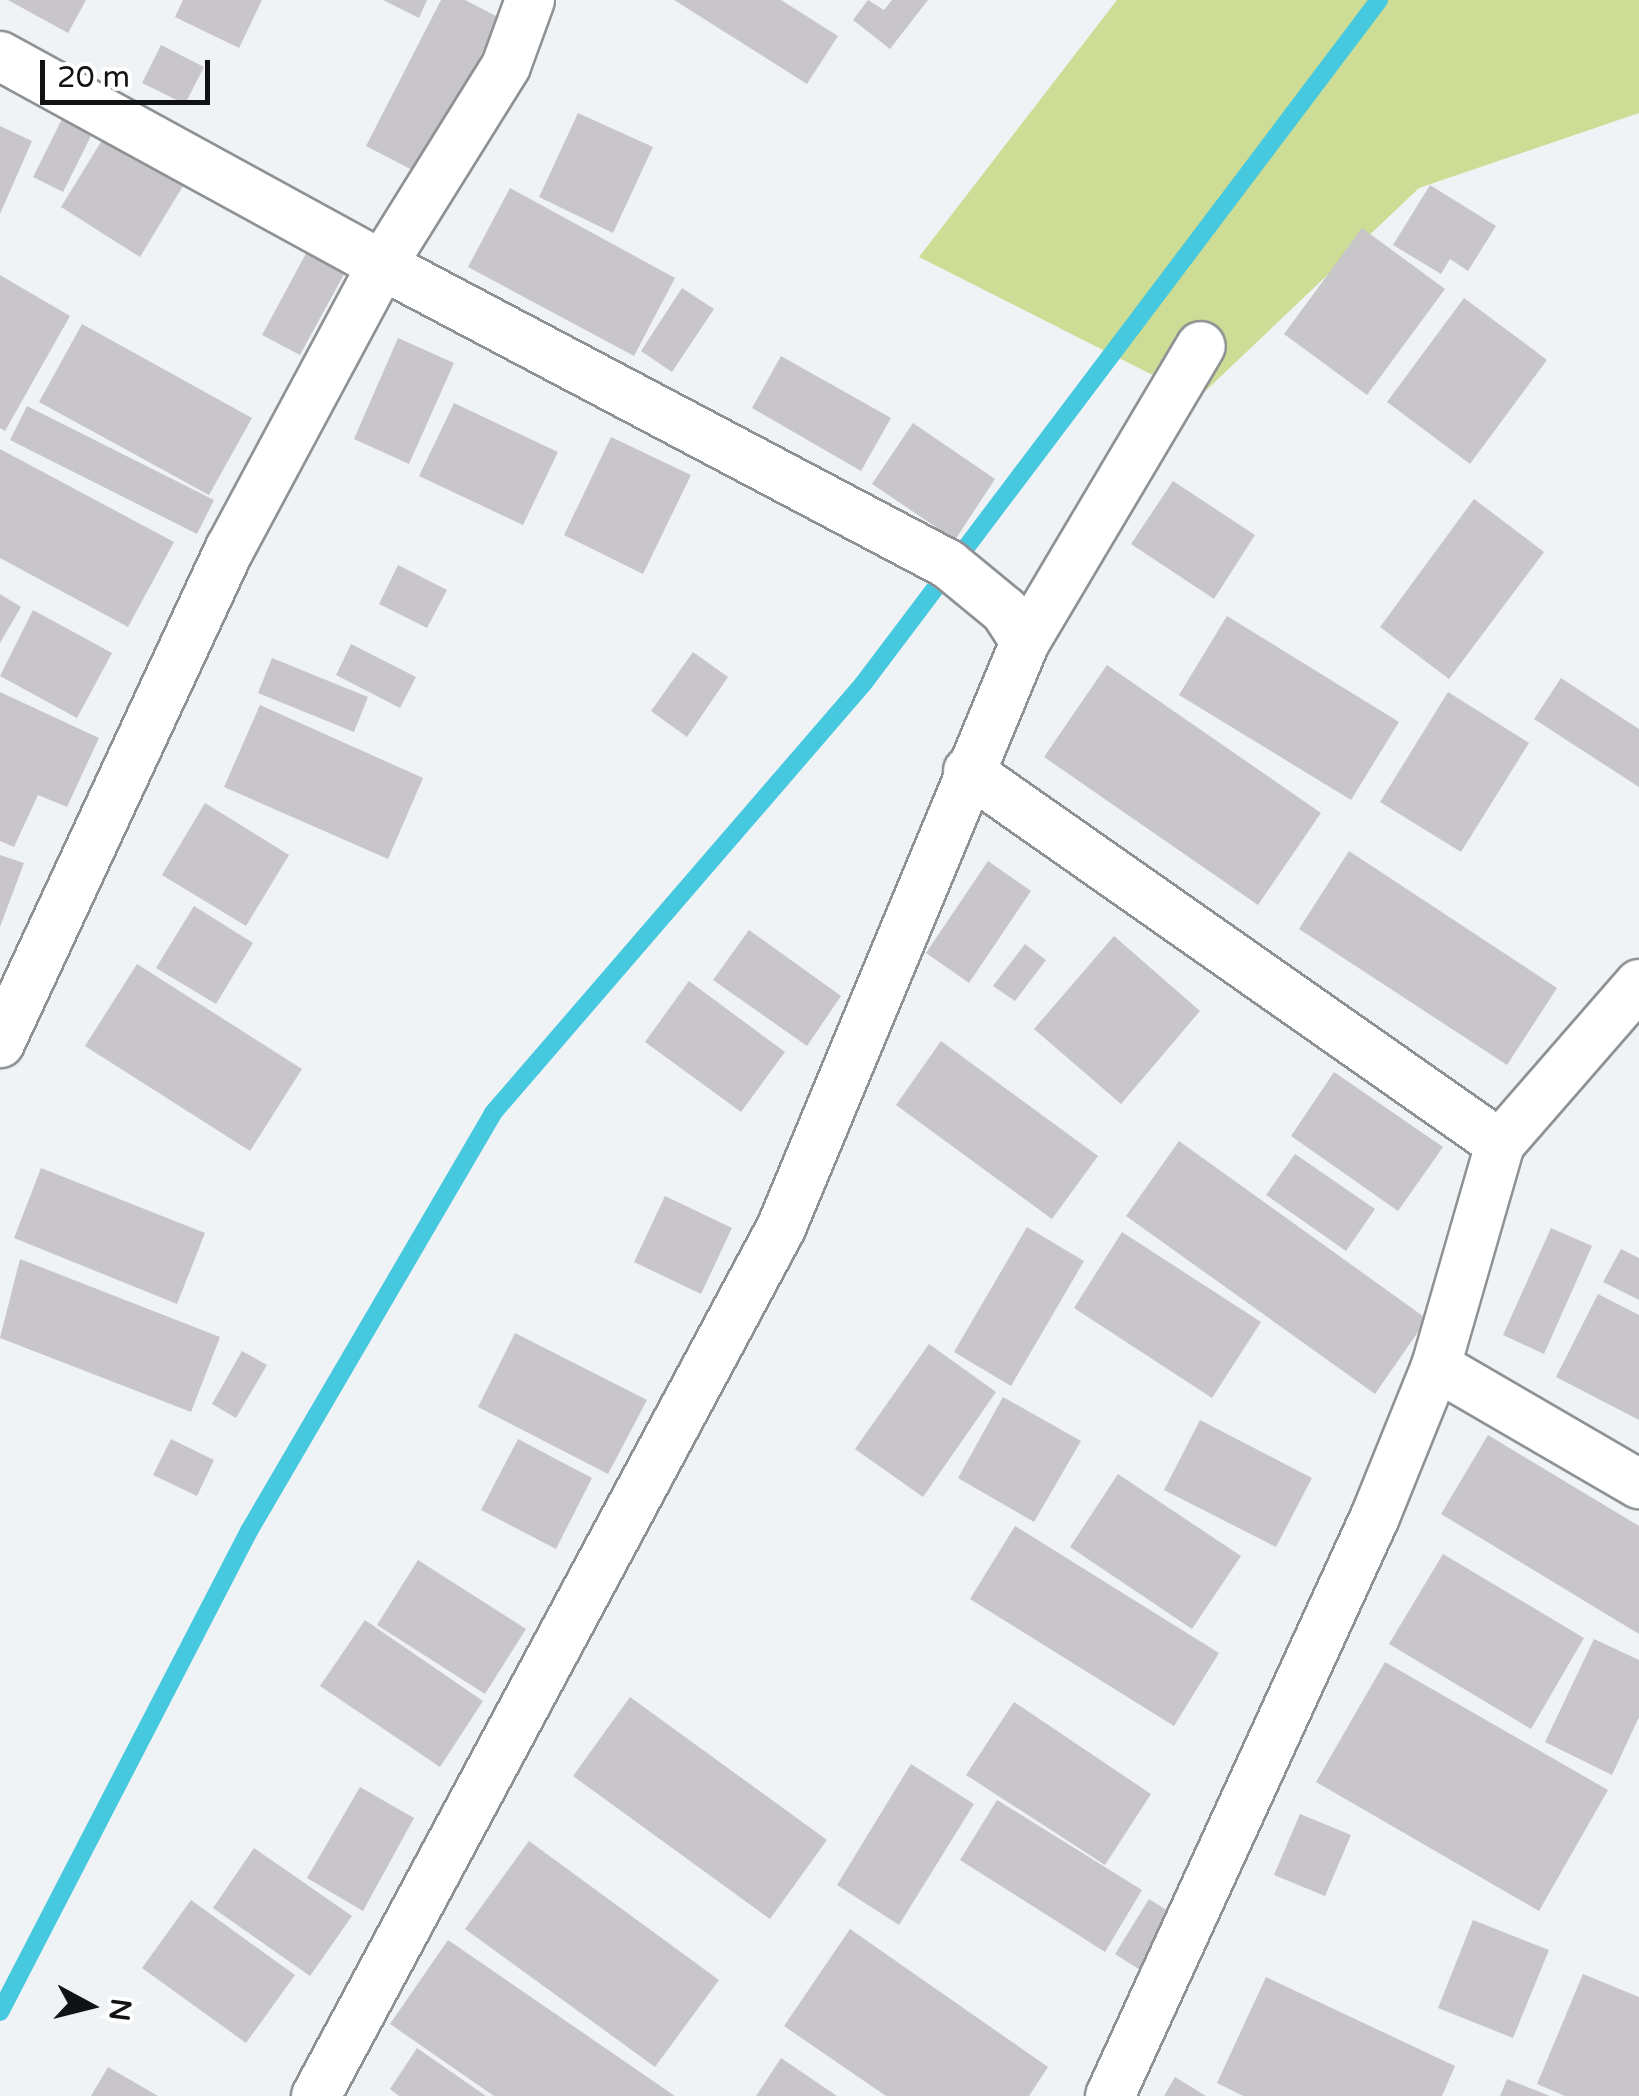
<!DOCTYPE html>
<style>
body{margin:0}
#map{position:relative;width:1639px;height:2096px;overflow:hidden;background:#f0f3f5;font-family:"Varela Round",sans-serif}
div>[style]{position:absolute}
.green>*{inset:0;background:#cddd95}
.stream>*{height:18px;margin:-9px;padding:0 9px;transform-origin:9px;border-radius:9px;background:#46c8df}
.building>*{inset:0;background:#c8c6c9}
.roads{filter:drop-shadow(2px 0 #8f9294) drop-shadow(-2px 0 #8f9294) drop-shadow(0 2px #8f9294) drop-shadow(0 -2px #8f9294)}
.street>*{height:48px;margin:-24px;padding:0 24px;transform-origin:24px;border-radius:24px;background:#fff}
span{translate:-50% -50%;white-space:nowrap;text-align:center;line-height:1.15;-webkit-text-stroke:10px #fff;paint-order:stroke}
.north{position:absolute;left:40px;top:1956px;width:100px;height:100px;-webkit-text-stroke:8px #fff;paint-order:stroke;rotate:97deg;font-size:28px;font-weight:700;line-height:40px;text-align:center;color:#111213}
.north::after{content:'';display:block;margin:auto;width:35px;height:45px;background:#111213;clip-path:polygon(50% 0,100% 100%,50% 72%,0 100%)}
.scale{position:absolute;left:40px;top:60px;width:170px;height:45px;box-sizing:border-box;border:5px solid #111213;border-top:0;padding-left:12px;font-size:30px;line-height:35px;white-space:nowrap;color:#111213;-webkit-text-stroke:8px #fff;paint-order:stroke}
</style>
<div id="map">
<div class="green">
<i style="clip-path:polygon(1117px 0,1639px 0,1639px 113px,1419px 188px,1198px 398px,919px 257px)"></i>
</div>
<div class="stream">
<i style="left:0;top:2012px;width:542px;rotate:-62.63deg"></i>
<i style="left:249px;top:1531px;width:484px;rotate:-59.7deg"></i>
<i style="left:493px;top:1113px;width:567px;rotate:-49.22deg"></i>
<i style="left:863px;top:684px;width:857px;rotate:-52.97deg"></i>
</div>
<div class="building">
<i style="clip-path:polygon(8px 0,86px 0,68px 33px)"></i>
<i style="clip-path:polygon(183px 0,262px 0,239px 48px,175px 17px)"></i>
<i style="clip-path:polygon(383px 0,427px 0,419px 18px)"></i>
<i style="clip-path:polygon(441px 0,465px 0,500px 18px,420px 174px,366px 146px)"></i>
<i style="clip-path:polygon(674px 0,781px 0,838px 36px,807px 84px)"></i>
<i style="clip-path:polygon(868px 0,884px 10px,892px 0,928px 0,890px 49px,853px 20px)"></i>
<i style="clip-path:polygon(161px 45px,204px 67px,185px 104px,142px 83px)"></i>
<i style="clip-path:polygon(67px 109px,97px 124px,63px 192px,33px 177px)"></i>
<i style="clip-path:polygon(578px 113px,653px 147px,613px 233px,539px 197px)"></i>
<i style="clip-path:polygon(0 126px,32px 141px,0 214px)"></i>
<i style="clip-path:polygon(107px 132px,186px 181px,140px 257px,61px 207px)"></i>
<i style="clip-path:polygon(1430px 185px,1496px 226px,1468px 271px,1450px 259px,1441px 274px,1393px 245px)"></i>
<i style="clip-path:polygon(510px 188px,675px 278px,634px 356px,468px 267px)"></i>
<i style="clip-path:polygon(1362px 228px,1445px 289px,1367px 395px,1284px 334px)"></i>
<i style="clip-path:polygon(310px 246px,348px 267px,300px 355px,262px 335px)"></i>
<i style="clip-path:polygon(0 275px,70px 316px,5px 431px,0 428px)"></i>
<i style="clip-path:polygon(682px 288px,714px 309px,672px 372px,641px 351px)"></i>
<i style="clip-path:polygon(1464px 298px,1547px 360px,1470px 464px,1387px 402px)"></i>
<i style="clip-path:polygon(82px 324px,252px 418px,209px 495px,39px 402px)"></i>
<i style="clip-path:polygon(398px 338px,454px 363px,409px 464px,354px 439px)"></i>
<i style="clip-path:polygon(781px 356px,891px 418px,861px 471px,752px 408px)"></i>
<i style="clip-path:polygon(454px 403px,558px 452px,523px 525px,419px 476px)"></i>
<i style="clip-path:polygon(27px 406px,214px 500px,197px 534px,10px 440px)"></i>
<i style="clip-path:polygon(913px 423px,995px 479px,955px 540px,872px 484px)"></i>
<i style="clip-path:polygon(611px 437px,691px 475px,643px 574px,564px 535px)"></i>
<i style="clip-path:polygon(0 449px,174px 542px,128px 627px,0 558px)"></i>
<i style="clip-path:polygon(1173px 481px,1255px 535px,1214px 599px,1131px 544px)"></i>
<i style="clip-path:polygon(1474px 499px,1544px 552px,1449px 679px,1380px 627px)"></i>
<i style="clip-path:polygon(398px 565px,447px 590px,427px 628px,379px 604px)"></i>
<i style="clip-path:polygon(0 594px,21px 607px,0 643px)"></i>
<i style="clip-path:polygon(33px 610px,112px 653px,77px 718px,0 676px)"></i>
<i style="clip-path:polygon(1227px 616px,1399px 722px,1351px 800px,1179px 695px)"></i>
<i style="clip-path:polygon(351px 644px,416px 677px,400px 708px,336px 675px)"></i>
<i style="clip-path:polygon(693px 652px,728px 677px,687px 737px,651px 711px)"></i>
<i style="clip-path:polygon(272px 658px,368px 697px,354px 732px,258px 693px)"></i>
<i style="clip-path:polygon(1107px 665px,1321px 813px,1258px 905px,1044px 757px)"></i>
<i style="clip-path:polygon(1561px 678px,1639px 729px,1639px 787px,1534px 719px)"></i>
<i style="clip-path:polygon(0 692px,99px 738px,67px 807px,38px 795px,14px 847px,0 841px)"></i>
<i style="clip-path:polygon(1448px 692px,1529px 743px,1461px 852px,1380px 802px)"></i>
<i style="clip-path:polygon(260px 705px,423px 778px,388px 859px,224px 787px)"></i>
<i style="clip-path:polygon(205px 803px,289px 855px,246px 926px,162px 875px)"></i>
<i style="clip-path:polygon(1349px 851px,1557px 988px,1507px 1065px,1299px 929px)"></i>
<i style="clip-path:polygon(0 855px,24px 863px,0 927px)"></i>
<i style="clip-path:polygon(988px 861px,1031px 891px,969px 983px,926px 953px)"></i>
<i style="clip-path:polygon(194px 906px,253px 943px,216px 1004px,156px 968px)"></i>
<i style="clip-path:polygon(749px 930px,841px 996px,807px 1046px,713px 980px)"></i>
<i style="clip-path:polygon(1114px 936px,1200px 1011px,1121px 1104px,1034px 1029px)"></i>
<i style="clip-path:polygon(1025px 944px,1046px 960px,1015px 1001px,993px 986px)"></i>
<i style="clip-path:polygon(137px 964px,302px 1069px,250px 1151px,85px 1046px)"></i>
<i style="clip-path:polygon(689px 981px,785px 1052px,741px 1112px,645px 1042px)"></i>
<i style="clip-path:polygon(941px 1041px,1098px 1156px,1052px 1219px,896px 1105px)"></i>
<i style="clip-path:polygon(1334px 1072px,1443px 1147px,1398px 1211px,1291px 1136px)"></i>
<i style="clip-path:polygon(1179px 1141px,1427px 1319px,1375px 1394px,1126px 1216px)"></i>
<i style="clip-path:polygon(1295px 1154px,1375px 1209px,1346px 1251px,1266px 1195px)"></i>
<i style="clip-path:polygon(41px 1168px,205px 1233px,177px 1304px,14px 1238px)"></i>
<i style="clip-path:polygon(665px 1196px,732px 1228px,701px 1294px,634px 1262px)"></i>
<i style="clip-path:polygon(1027px 1227px,1084px 1261px,1011px 1386px,954px 1352px)"></i>
<i style="clip-path:polygon(1551px 1228px,1592px 1246px,1544px 1354px,1503px 1335px)"></i>
<i style="clip-path:polygon(1122px 1232px,1261px 1322px,1212px 1398px,1074px 1308px)"></i>
<i style="clip-path:polygon(1621px 1249px,1639px 1258px,1639px 1300px,1603px 1282px)"></i>
<i style="clip-path:polygon(20px 1259px,220px 1337px,191px 1412px,0 1338px)"></i>
<i style="clip-path:polygon(1598px 1294px,1639px 1315px,1639px 1420px,1556px 1377px)"></i>
<i style="clip-path:polygon(515px 1333px,647px 1400px,608px 1474px,478px 1407px)"></i>
<i style="clip-path:polygon(929px 1344px,996px 1392px,923px 1497px,855px 1449px)"></i>
<i style="clip-path:polygon(242px 1351px,267px 1365px,236px 1418px,212px 1404px)"></i>
<i style="clip-path:polygon(1003px 1397px,1081px 1441px,1034px 1522px,958px 1478px)"></i>
<i style="clip-path:polygon(1200px 1420px,1312px 1478px,1276px 1547px,1164px 1490px)"></i>
<i style="clip-path:polygon(1488px 1435px,1639px 1526px,1639px 1634px,1441px 1514px)"></i>
<i style="clip-path:polygon(171px 1439px,214px 1460px,197px 1496px,153px 1475px)"></i>
<i style="clip-path:polygon(518px 1439px,592px 1478px,556px 1549px,481px 1510px)"></i>
<i style="clip-path:polygon(1118px 1474px,1241px 1556px,1192px 1629px,1070px 1547px)"></i>
<i style="clip-path:polygon(1015px 1526px,1219px 1653px,1174px 1726px,970px 1599px)"></i>
<i style="clip-path:polygon(1443px 1554px,1584px 1638px,1531px 1729px,1389px 1644px)"></i>
<i style="clip-path:polygon(418px 1560px,526px 1629px,485px 1694px,377px 1625px)"></i>
<i style="clip-path:polygon(365px 1620px,483px 1701px,440px 1767px,320px 1686px)"></i>
<i style="clip-path:polygon(1594px 1639px,1639px 1660px,1639px 1717px,1612px 1775px,1545px 1742px)"></i>
<i style="clip-path:polygon(1385px 1662px,1608px 1790px,1539px 1911px,1316px 1782px)"></i>
<i style="clip-path:polygon(630px 1697px,827px 1840px,770px 1919px,573px 1776px)"></i>
<i style="clip-path:polygon(1014px 1702px,1151px 1794px,1105px 1865px,966px 1775px)"></i>
<i style="clip-path:polygon(911px 1764px,974px 1804px,899px 1925px,837px 1885px)"></i>
<i style="clip-path:polygon(360px 1787px,414px 1818px,363px 1911px,307px 1878px)"></i>
<i style="clip-path:polygon(997px 1800px,1142px 1890px,1105px 1952px,960px 1860px)"></i>
<i style="clip-path:polygon(1300px 1814px,1351px 1835px,1325px 1896px,1274px 1875px)"></i>
<i style="clip-path:polygon(529px 1841px,719px 1980px,655px 2067px,465px 1929px)"></i>
<i style="clip-path:polygon(254px 1848px,352px 1916px,310px 1976px,213px 1908px)"></i>
<i style="clip-path:polygon(1149px 1899px,1179px 1918px,1145px 1973px,1115px 1954px)"></i>
<i style="clip-path:polygon(191px 1900px,295px 1975px,246px 2043px,142px 1968px)"></i>
<i style="clip-path:polygon(1473px 1920px,1549px 1950px,1513px 2038px,1438px 2008px)"></i>
<i style="clip-path:polygon(850px 1929px,1048px 2067px,1029px 2096px,886px 2096px,784px 2026px)"></i>
<i style="clip-path:polygon(448px 1940px,675px 2096px,494px 2096px,390px 2024px)"></i>
<i style="clip-path:polygon(1583px 1974px,1639px 1997px,1639px 2096px,1565px 2096px,1537px 2084px)"></i>
<i style="clip-path:polygon(1266px 1977px,1455px 2066px,1442px 2096px,1243px 2096px,1217px 2083px)"></i>
<i style="clip-path:polygon(417px 2048px,486px 2096px,399px 2096px,390px 2089px)"></i>
<i style="clip-path:polygon(781px 2058px,837px 2096px,756px 2096px)"></i>
<i style="clip-path:polygon(108px 2067px,158px 2096px,91px 2096px)"></i>
<i style="clip-path:polygon(1175px 2077px,1206px 2096px,1164px 2096px)"></i>
<i style="clip-path:polygon(1507px 2079px,1550px 2096px,1500px 2096px)"></i>
</div>
<div class="roads">
<div class="street">
<i style="left:530px;top:0;width:70px;rotate:110deg"></i>
<i style="left:506px;top:66px;width:234px;rotate:121.9deg"></i>
<i style="left:382px;top:265px;width:640px;rotate:27.85deg"></i>
<i style="left:948px;top:564px;width:74px;rotate:39.5deg"></i>
<i style="left:1005px;top:611px;width:37px;rotate:57deg"></i>
<i style="left:0;top:56px;width:435px;rotate:28.7deg"></i>
<i style="left:382px;top:265px;width:321px;rotate:118.2deg"></i>
<i style="left:230px;top:548px;width:546px;rotate:114.92deg"></i>
<i style="left:968px;top:771px;width:650px;rotate:35.04deg"></i>
<i style="left:1436px;top:1366px;width:235px;rotate:30.2deg"></i>
<i style="left:316px;top:2096px;width:985px;rotate:-61.82deg"></i>
<i style="left:781px;top:1228px;width:635px;rotate:-67.39deg"></i>
<i style="left:1025px;top:642px;width:344px;rotate:-59.3deg"></i>
<i style="left:1110px;top:2096px;width:637px;rotate:-65.41deg"></i>
<i style="left:1375px;top:1517px;width:163px;rotate:-68deg"></i>
<i style="left:1436px;top:1366px;width:231px;rotate:-73.9deg"></i>
<i style="left:1500px;top:1144px;width:212px;rotate:-49deg"></i>
</div>
</div>
<div class="north">N</div>
<div class="scale">20 m</div>
</div>
